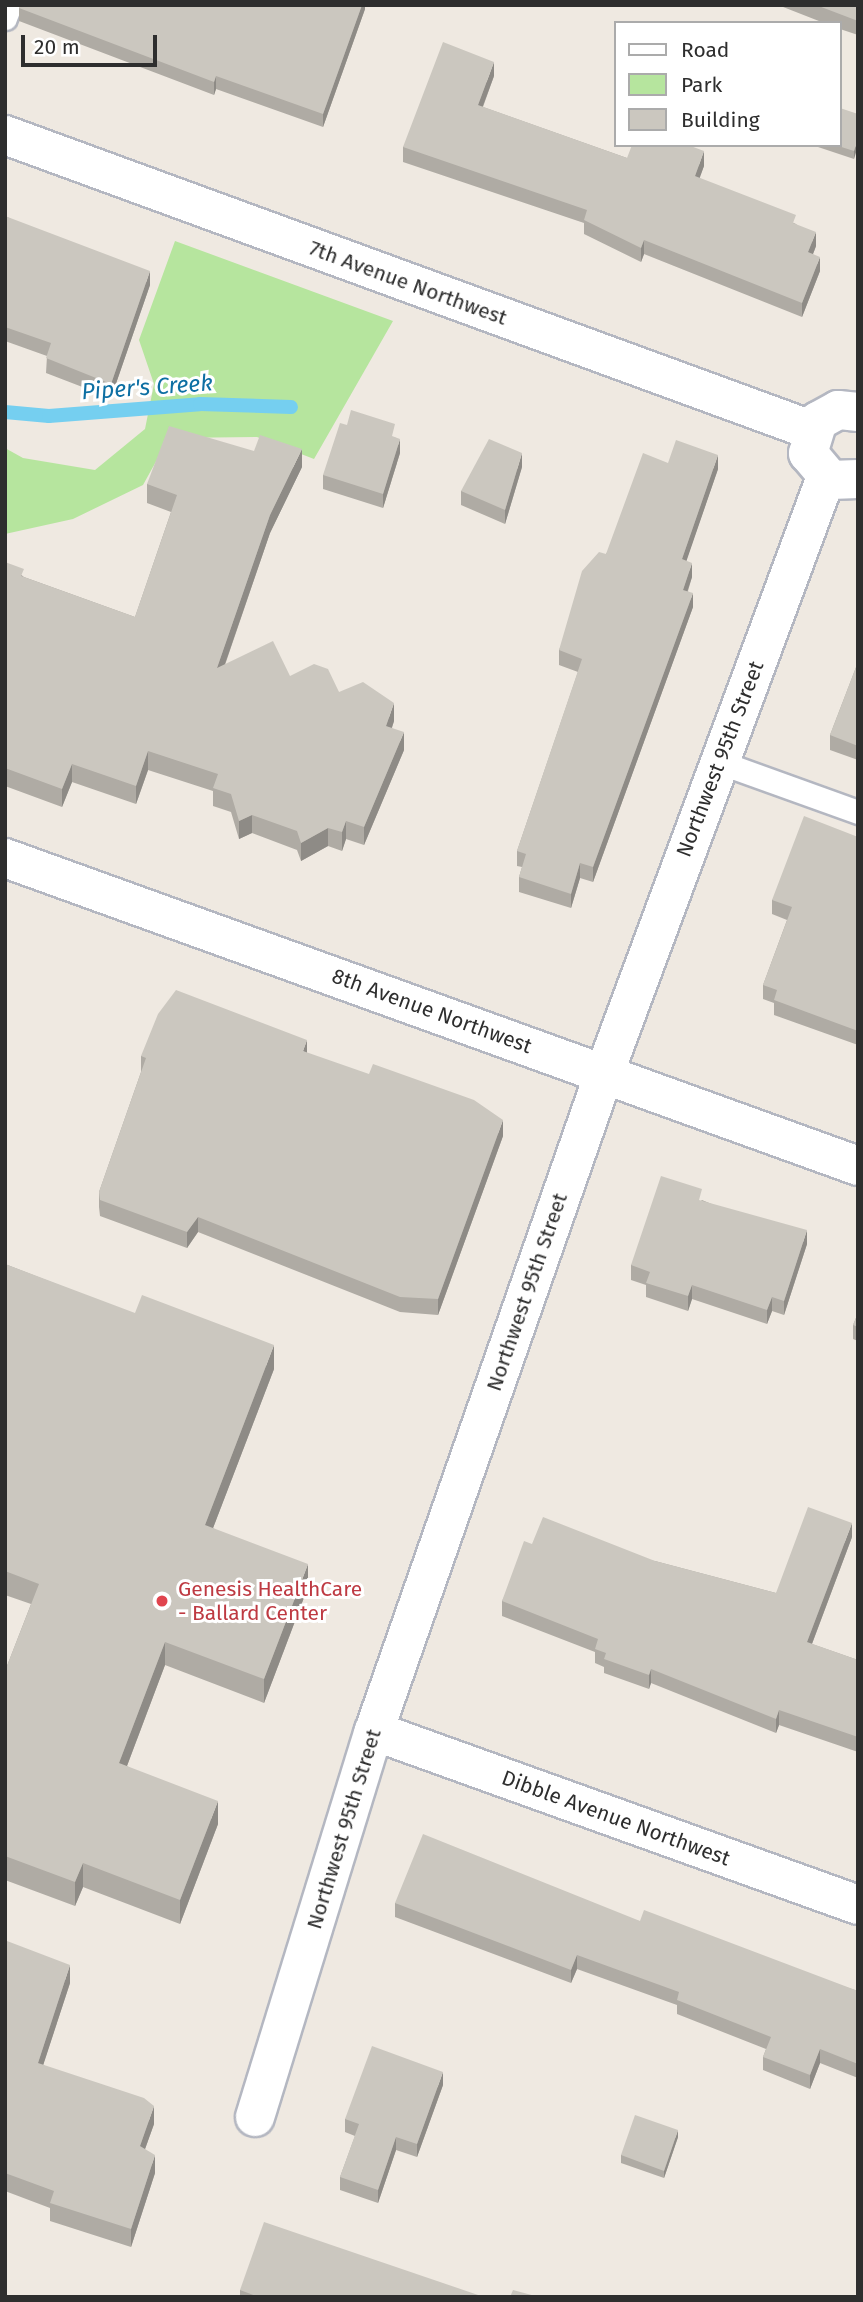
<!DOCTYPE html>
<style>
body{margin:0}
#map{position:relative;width:863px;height:2302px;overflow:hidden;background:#efe9e1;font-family:"Fira Sans",sans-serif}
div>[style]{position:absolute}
.green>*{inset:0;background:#b6e59e}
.stream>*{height:14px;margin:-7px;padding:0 7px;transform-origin:7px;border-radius:7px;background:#75cff0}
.roads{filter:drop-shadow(2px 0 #b4b7c1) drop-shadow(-2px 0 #b4b7c1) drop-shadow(0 2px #b4b7c1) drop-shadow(0 -2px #b4b7c1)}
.service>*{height:23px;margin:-11.5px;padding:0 11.5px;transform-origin:11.5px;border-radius:11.5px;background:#fff}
.minor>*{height:38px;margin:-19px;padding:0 19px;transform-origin:19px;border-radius:19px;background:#fff}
.tertiary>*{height:38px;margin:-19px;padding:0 19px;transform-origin:19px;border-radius:19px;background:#fff}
.wall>*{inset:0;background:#afaba4}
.shaded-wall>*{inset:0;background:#8e8b86}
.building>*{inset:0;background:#cbc7bf}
.dots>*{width:19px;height:19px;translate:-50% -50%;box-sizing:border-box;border:4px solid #fff;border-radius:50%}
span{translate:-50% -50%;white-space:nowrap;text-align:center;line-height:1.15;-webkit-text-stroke:6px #fff;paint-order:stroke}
.street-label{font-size:21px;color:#2e2e2e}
.health-label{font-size:21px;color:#be3a42}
.left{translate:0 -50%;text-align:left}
.water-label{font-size:23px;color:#0d6fa3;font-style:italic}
.frame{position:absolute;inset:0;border:7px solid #2e2e2e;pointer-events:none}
.legend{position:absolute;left:614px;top:21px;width:228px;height:126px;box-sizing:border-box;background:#fff;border:2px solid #ababab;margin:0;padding:9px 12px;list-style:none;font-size:21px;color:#2e2e2e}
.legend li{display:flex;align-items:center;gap:14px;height:35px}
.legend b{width:35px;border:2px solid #ababab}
.scale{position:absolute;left:21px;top:35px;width:136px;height:32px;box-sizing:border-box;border:4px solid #2e2e2e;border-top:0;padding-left:9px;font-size:21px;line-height:24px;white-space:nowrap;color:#2e2e2e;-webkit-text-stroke:5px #fff;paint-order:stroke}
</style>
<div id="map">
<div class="green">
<i style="clip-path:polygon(175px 241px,393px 321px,314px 459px,257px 437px,169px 438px,143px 485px,73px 519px,5px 534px,5px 448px,23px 458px,95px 470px,145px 429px,154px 384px,139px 340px)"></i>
</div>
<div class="stream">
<i style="left:5px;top:412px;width:44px;rotate:5.2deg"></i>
<i style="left:49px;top:416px;width:151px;rotate:-4.5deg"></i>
<i style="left:200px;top:404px;width:91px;rotate:1.9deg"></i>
</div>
<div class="roads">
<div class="service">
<i style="left:5px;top:18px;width:14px;rotate:-69deg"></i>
<i style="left:719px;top:762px;width:148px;rotate:19.8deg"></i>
</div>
<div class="minor">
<i style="left:5px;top:135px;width:858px;rotate:20.1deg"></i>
<i style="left:858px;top:412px;width:20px;rotate:-174deg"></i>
<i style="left:838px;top:410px;width:23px;rotate:151deg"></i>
<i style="left:818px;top:421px;width:34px;rotate:107deg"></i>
<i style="left:808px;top:453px;width:35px;rotate:50deg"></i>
<i style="left:831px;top:480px;width:27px;rotate:-2deg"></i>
<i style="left:374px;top:1731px;width:514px;rotate:19.77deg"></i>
<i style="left:255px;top:2117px;width:404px;rotate:-72.9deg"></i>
<i style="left:374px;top:1731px;width:696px;rotate:-70.71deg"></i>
<i style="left:604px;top:1074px;width:637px;rotate:-69.6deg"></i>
</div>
<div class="tertiary">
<i style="left:5px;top:858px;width:907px;rotate:19.85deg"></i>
</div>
</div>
<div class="wall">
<i style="clip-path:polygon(365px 5px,365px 9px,323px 127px,216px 89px,214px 95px,19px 21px,19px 8px)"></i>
<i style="clip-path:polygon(778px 5px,858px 5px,858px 35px,840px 29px,840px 23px,824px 23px)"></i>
<i style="clip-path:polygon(494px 76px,483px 107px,627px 158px,704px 166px,699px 178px,796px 224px,816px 246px,813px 254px,820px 271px,802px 317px,644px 254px,641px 262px,584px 234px,584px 223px,403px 162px,403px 147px)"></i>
<i style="clip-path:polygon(858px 114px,854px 159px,818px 147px,818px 145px,840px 145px)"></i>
<i style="clip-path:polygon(5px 216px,150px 285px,111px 398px,46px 373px,47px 356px,5px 341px)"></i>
<i style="clip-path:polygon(395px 437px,400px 453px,383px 508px,323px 489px,323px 475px)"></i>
<i style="clip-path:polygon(668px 463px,718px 469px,686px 561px,692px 577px,688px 591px,693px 607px,593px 882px,580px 878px,571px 908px,519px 892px,519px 877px,522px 867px,517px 866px,517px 851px,578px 672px,559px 665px,559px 650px,606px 554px)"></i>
<i style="clip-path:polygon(302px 467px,270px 533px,225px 665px,290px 676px,339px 692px,394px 721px,392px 728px,404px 750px,364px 845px,346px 839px,342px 851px,328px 846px,301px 861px,297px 850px,252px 833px,239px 839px,231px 812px,213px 806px,213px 791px,148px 770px,136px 804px,72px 782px,62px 807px,5px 786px,5px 562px,24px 577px,135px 617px,171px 512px,147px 503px,147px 484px)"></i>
<i style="clip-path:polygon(522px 467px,505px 524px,461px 505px,461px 491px)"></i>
<i style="clip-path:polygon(858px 662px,858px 760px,830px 750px,830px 735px)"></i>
<i style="clip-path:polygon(858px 837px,858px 1045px,774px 1015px,774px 1003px,763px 999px,763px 985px,787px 920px,772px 914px,772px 900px)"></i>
<i style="clip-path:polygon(307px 1053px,503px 1136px,438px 1315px,400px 1312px,198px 1232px,187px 1248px,100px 1216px,99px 1207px,99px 1192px,141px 1072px,141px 1056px)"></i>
<i style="clip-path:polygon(702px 1200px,807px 1244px,784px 1315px,772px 1311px,767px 1324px,692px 1299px,688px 1311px,646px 1297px,646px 1285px,631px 1280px,631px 1265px)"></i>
<i style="clip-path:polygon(5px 1264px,274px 1369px,213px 1528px,308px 1587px,264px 1703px,165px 1665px,127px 1766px,218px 1824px,180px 1924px,83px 1887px,75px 1906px,5px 1880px,5px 1671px,31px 1604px,5px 1595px)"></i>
<i style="clip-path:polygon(858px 1313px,858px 1341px,853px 1339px,853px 1325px)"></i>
<i style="clip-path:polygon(852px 1537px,812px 1644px,858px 1660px,858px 1752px,779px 1725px,776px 1733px,651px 1683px,649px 1689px,604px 1673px,604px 1667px,595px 1663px,595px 1652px,502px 1616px,502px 1601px,532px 1544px,655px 1561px,776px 1593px)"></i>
<i style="clip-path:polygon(395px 1903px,640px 1921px,858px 1991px,858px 2078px,820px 2063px,810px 2089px,763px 2070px,763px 2057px,766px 2049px,677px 2014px,677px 2005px,577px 1969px,571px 1983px,395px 1917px)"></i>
<i style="clip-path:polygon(5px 1947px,70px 1983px,43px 2065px,154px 2124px,145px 2149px,155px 2173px,131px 2247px,50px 2221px,50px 2208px,5px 2191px)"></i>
<i style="clip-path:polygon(443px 2085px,417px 2157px,396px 2150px,378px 2203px,340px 2190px,340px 2177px,355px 2136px,345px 2132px,345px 2119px)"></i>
<i style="clip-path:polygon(678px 2137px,664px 2178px,621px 2163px,621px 2155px)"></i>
<i style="clip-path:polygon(240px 2290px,484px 2297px,240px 2297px)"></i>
</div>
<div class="shaded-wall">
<i style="clip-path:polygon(362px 5px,365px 5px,365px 9px,323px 127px,323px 114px)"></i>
<i style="clip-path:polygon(494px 62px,494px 76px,478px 119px,478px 105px)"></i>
<i style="clip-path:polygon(216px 76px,216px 89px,214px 95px,214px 82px)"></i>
<i style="clip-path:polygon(858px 138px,858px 146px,854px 159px,854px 151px)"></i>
<i style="clip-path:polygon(704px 151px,704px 166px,695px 191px,695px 176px)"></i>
<i style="clip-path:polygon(816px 232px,816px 246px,808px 267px,808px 252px)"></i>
<i style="clip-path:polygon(644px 240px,644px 254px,641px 262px,641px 248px)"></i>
<i style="clip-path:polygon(820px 257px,820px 271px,802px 317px,802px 303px)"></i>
<i style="clip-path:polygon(150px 271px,150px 285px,111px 398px,111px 384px)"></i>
<i style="clip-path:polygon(400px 439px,400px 453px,383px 508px,383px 494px)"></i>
<i style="clip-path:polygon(302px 449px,302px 467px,270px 533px,217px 687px,217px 668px,270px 515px)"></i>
<i style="clip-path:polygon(522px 453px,522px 467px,505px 524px,505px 510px)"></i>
<i style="clip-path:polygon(718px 455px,718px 469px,682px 574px,682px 559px)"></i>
<i style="clip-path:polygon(692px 563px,692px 577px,683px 604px,683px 590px)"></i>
<i style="clip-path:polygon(693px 593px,693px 607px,593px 882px,593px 867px)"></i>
<i style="clip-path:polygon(394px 703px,394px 721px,386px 744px,386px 726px)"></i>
<i style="clip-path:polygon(404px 732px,404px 750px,364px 845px,364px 827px)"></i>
<i style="clip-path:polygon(148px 751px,148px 770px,136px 804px,136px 786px)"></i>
<i style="clip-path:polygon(72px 764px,72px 782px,62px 807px,62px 789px)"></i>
<i style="clip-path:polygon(252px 815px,252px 833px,239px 839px,239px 821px)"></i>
<i style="clip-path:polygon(346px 821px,346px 839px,342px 851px,342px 832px)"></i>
<i style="clip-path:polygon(328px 828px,328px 846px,301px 861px,301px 843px)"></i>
<i style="clip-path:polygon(580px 863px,580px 878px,571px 908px,571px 894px)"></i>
<i style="clip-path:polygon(307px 1040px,307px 1056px,303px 1051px)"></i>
<i style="clip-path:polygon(503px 1120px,503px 1136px,438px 1315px,438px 1299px)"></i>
<i style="clip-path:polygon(198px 1217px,198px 1232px,187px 1248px,187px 1232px)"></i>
<i style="clip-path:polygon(807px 1230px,807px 1244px,784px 1315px,784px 1301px)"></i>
<i style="clip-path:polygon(692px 1285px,692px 1299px,688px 1311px,688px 1296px)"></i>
<i style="clip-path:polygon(772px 1297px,772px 1311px,767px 1324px,767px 1310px)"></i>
<i style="clip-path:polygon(274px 1345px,274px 1369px,205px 1549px,205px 1525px)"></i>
<i style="clip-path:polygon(852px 1523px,852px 1537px,807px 1657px,807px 1642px)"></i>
<i style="clip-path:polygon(308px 1564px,308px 1587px,264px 1703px,264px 1679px)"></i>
<i style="clip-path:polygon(165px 1642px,165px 1665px,119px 1787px,119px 1763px)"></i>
<i style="clip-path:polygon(651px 1669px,651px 1683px,649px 1689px,649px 1675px)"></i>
<i style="clip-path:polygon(779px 1710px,779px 1725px,776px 1733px,776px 1719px)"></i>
<i style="clip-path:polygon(218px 1801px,218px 1824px,180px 1924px,180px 1900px)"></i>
<i style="clip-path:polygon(83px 1863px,83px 1887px,75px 1906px,75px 1882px)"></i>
<i style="clip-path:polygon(577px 1955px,577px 1969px,571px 1983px,571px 1970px)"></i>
<i style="clip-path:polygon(70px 1965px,70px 1983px,38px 2081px,38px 2063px)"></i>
<i style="clip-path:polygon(820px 2049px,820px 2063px,810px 2089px,810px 2075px)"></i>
<i style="clip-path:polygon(443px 2072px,443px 2085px,417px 2157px,417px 2144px)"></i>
<i style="clip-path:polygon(154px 2106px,154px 2124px,140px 2163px,140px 2146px)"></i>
<i style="clip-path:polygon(678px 2130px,678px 2137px,664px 2178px,664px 2171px)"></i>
<i style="clip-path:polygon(396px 2137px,396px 2150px,378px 2203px,378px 2190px)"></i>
<i style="clip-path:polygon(155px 2155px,155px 2173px,131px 2247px,131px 2229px)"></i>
</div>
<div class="building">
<i style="clip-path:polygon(19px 5px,212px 5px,216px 6px,216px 5px,362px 5px,323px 114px,216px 76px,214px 82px,19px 8px)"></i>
<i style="clip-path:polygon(816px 5px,858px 5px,858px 21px)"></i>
<i style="clip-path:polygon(443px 42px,494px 62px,478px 105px,627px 158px,632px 145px,688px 145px,704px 151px,695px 176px,796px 215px,793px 223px,816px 232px,808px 252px,820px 257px,802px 303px,644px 240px,641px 248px,584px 220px,587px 210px,403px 147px)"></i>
<i style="clip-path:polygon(840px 108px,858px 114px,858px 138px,854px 151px,835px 145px,840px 145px)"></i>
<i style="clip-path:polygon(5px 216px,150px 271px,111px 384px,46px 358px,51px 343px,5px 327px)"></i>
<i style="clip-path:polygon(351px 410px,395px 424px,392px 436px,400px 439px,383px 494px,323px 475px,340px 423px,347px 425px)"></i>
<i style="clip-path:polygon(169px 426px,254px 451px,260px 435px,302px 449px,270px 515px,217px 668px,273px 641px,290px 676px,314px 664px,328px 669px,339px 692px,363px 682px,394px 703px,386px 726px,404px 732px,364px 827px,346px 821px,342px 832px,328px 828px,301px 843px,297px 831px,252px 815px,239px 821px,231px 794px,213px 788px,218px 774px,148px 751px,136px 786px,72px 764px,62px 789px,5px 768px,5px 562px,24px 569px,21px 576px,135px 617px,177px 495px,147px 484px)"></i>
<i style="clip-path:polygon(489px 439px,522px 453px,505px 510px,461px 491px)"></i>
<i style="clip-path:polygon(676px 440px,718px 455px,682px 559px,692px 563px,683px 590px,693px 593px,593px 867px,580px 863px,571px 894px,519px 877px,526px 854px,517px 851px,582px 659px,559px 650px,582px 571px,599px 552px,606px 554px,643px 453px,668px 463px)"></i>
<i style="clip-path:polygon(858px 662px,858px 746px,830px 735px)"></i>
<i style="clip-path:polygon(804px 816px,858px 837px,858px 1031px,774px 1000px,777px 990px,763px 985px,792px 907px,772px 900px)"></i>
<i style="clip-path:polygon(176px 990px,307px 1040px,303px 1051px,369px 1074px,373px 1064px,474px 1100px,503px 1120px,438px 1299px,400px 1297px,198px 1217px,187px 1232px,100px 1200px,99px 1192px,146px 1058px,141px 1056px,158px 1014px)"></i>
<i style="clip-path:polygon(661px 1176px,702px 1189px,699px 1200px,807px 1230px,784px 1301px,772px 1297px,767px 1310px,692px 1285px,688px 1296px,646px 1283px,650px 1272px,631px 1265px)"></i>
<i style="clip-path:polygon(5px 1264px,135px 1313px,142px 1295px,274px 1345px,205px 1525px,308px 1564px,264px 1679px,165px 1642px,119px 1763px,218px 1801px,180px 1900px,83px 1863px,75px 1882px,5px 1856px,5px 1671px,39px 1584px,5px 1571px)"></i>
<i style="clip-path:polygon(858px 1313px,858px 1327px,853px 1325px)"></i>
<i style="clip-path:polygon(808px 1507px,852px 1523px,807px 1642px,858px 1660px,858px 1737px,779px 1710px,776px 1719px,651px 1669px,649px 1675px,604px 1659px,606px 1653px,595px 1649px,598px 1639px,502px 1601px,524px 1541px,532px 1544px,543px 1517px,655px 1561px,776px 1593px)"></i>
<i style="clip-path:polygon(423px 1834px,640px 1921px,644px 1910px,858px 1991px,858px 2064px,820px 2049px,810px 2075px,763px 2057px,771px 2037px,677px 2000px,679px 1992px,577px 1955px,571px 1970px,395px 1903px)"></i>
<i style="clip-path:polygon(7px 1941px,70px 1965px,38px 2063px,144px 2098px,154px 2106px,140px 2146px,155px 2155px,131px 2229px,50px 2203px,54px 2191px,5px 2173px,5px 1947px)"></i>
<i style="clip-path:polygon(372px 2046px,443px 2072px,417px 2144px,396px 2137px,378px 2190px,340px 2177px,359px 2124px,345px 2119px)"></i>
<i style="clip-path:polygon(635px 2115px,678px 2130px,664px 2171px,621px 2155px)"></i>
<i style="clip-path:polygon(264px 2222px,484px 2297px,259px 2297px,240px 2290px)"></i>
<i style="clip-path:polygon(513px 2290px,539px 2297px,510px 2297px)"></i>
</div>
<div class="dots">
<i style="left:162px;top:1601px;background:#e0444e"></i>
</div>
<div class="street-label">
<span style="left:408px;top:283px;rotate:20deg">7th Avenue Northwest</span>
<span style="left:720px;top:759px;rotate:-69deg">Northwest 95th Street</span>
<span style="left:432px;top:1011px;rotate:20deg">8th Avenue Northwest</span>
<span style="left:527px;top:1292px;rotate:-71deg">Northwest 95th Street</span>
<span style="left:616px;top:1818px;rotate:20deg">Dibble Avenue Northwest</span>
<span style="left:344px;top:1829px;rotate:-73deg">Northwest 95th Street</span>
</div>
<div class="health-label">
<span class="left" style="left:178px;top:1601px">Genesis HealthCare<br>- Ballard Center</span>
</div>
<div class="water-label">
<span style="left:147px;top:387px;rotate:-4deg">Piper's Creek</span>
</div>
<div class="frame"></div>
<ul class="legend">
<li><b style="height:9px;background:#fff"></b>Road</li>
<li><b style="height:19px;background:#b6e59e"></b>Park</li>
<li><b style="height:19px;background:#cbc7bf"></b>Building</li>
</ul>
<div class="scale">20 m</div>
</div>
